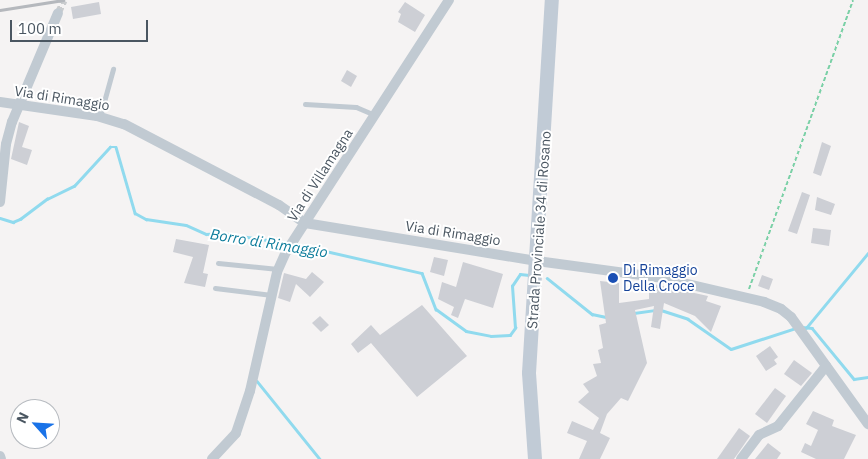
<!DOCTYPE html>
<style>
body{margin:0}
#map{position:relative;width:868px;height:459px;overflow:hidden;background:#f5f3f3;font-family:"IBM Plex Sans",sans-serif}
div>[style]{position:absolute}
.stream>*{height:2.5px;margin:-1.25px;padding:0 1.25px;transform-origin:1.25px;border-radius:1.25px;background:#90daee}
.building>*{inset:0;background:#cdcfd5}
.pedestrian-tunnel>*{height:7px;margin-top:-3.5px;transform-origin:0;background:repeating-linear-gradient(90deg,#caccce 0 7px,transparent 0 10.5px)}
.path>*{height:2px;margin-top:-1px;transform-origin:0;background:repeating-linear-gradient(90deg,#7ad0a6 0 4px,transparent 0 6.5px)}
.service>*{height:5px;margin:-2.5px;padding:0 2.5px;transform-origin:2.5px;border-radius:2.5px;background:#c1cad2}
.minor>*{height:10px;margin:-5px;padding:0 5px;transform-origin:5px;border-radius:5px;background:#c1cad2}
.secondary>*{height:14px;margin:-7px;padding:0 7px;transform-origin:7px;border-radius:7px;background:#c1cbd6}
.rail>*{height:2.5px;margin:-1.25px;padding:0 1.25px;transform-origin:1.25px;border-radius:1.25px;background:#b5b8bd}
.dots>*{width:14px;height:14px;translate:-50% -50%;box-sizing:border-box;border:2px solid #fff;border-radius:50%}
span{translate:-50% -50%;white-space:nowrap;text-align:center;line-height:1.15;-webkit-text-stroke:4px #fff;paint-order:stroke}
.street-label{font-size:14px;color:#4a5661}
.transit-label{font-size:14px;color:#164399}
.left{translate:0 -50%;text-align:left}
.water-label{font-size:15px;color:#0c7c9b;font-style:italic}
.north{position:absolute;left:10px;top:399px;width:50px;height:50px;box-sizing:border-box;background:#fff;border:1px solid #b7bbc0;border-radius:50%;rotate:296deg;font-size:14px;font-weight:700;line-height:20px;text-align:center;color:#4a5661}
.north::after{content:'';display:block;margin:auto;width:18px;height:22px;background:#1a73e8;clip-path:polygon(50% 0,100% 100%,50% 72%,0 100%)}
.scale{position:absolute;left:10px;top:20px;width:138px;height:22px;box-sizing:border-box;border:2px solid #4a5661;border-top:0;padding-left:6px;font-size:15px;line-height:18px;white-space:nowrap;color:#4a5661;-webkit-text-stroke:4px #fff;paint-order:stroke}
</style>
<div id="map">
<div class="stream">
<i style="left:0;top:218px;width:14px;rotate:17deg"></i>
<i style="left:13px;top:222px;width:8px;rotate:-23deg"></i>
<i style="left:20px;top:219px;width:34px;rotate:-37deg"></i>
<i style="left:47px;top:199px;width:30px;rotate:-26deg"></i>
<i style="left:74px;top:186px;width:53px;rotate:-47.3deg"></i>
<i style="left:110px;top:147px;width:6px"></i>
<i style="left:116px;top:147px;width:69px;rotate:73.9deg"></i>
<i style="left:135px;top:213px;width:13px;rotate:29deg"></i>
<i style="left:146px;top:219px;width:40px;rotate:8.5deg"></i>
<i style="left:186px;top:225px;width:22px;rotate:24deg"></i>
<i style="left:206px;top:234px;width:15px;rotate:-4deg"></i>
<i style="left:221px;top:233px;width:67px;rotate:8.6deg"></i>
<i style="left:295px;top:244px;width:130px;rotate:12.9deg"></i>
<i style="left:422px;top:273px;width:39px;rotate:69deg"></i>
<i style="left:436px;top:309px;width:37px;rotate:36deg"></i>
<i style="left:466px;top:331px;width:25px;rotate:11deg"></i>
<i style="left:491px;top:336px;width:19px;rotate:-3deg"></i>
<i style="left:510px;top:335px;width:9px;rotate:-54deg"></i>
<i style="left:515px;top:328px;width:42px;rotate:-94.1deg"></i>
<i style="left:512px;top:286px;width:14px;rotate:-56deg"></i>
<i style="left:520px;top:274px;width:9px;rotate:6deg"></i>
<i style="left:547px;top:278px;width:58px;rotate:38.7deg"></i>
<i style="left:592px;top:314px;width:14px;rotate:12deg"></i>
<i style="left:661px;top:310px;width:28px;rotate:18deg"></i>
<i style="left:688px;top:319px;width:52px;rotate:34.9deg"></i>
<i style="left:731px;top:349px;width:68px;rotate:-17.9deg"></i>
<i style="left:634px;top:313px;width:22px;rotate:-8deg"></i>
<i style="left:802px;top:327px;width:10px;rotate:6deg"></i>
<i style="left:812px;top:328px;width:66px;rotate:50.5deg"></i>
<i style="left:854px;top:379px;width:14px;rotate:-8deg"></i>
<i style="left:806px;top:328px;width:97px;rotate:-50.4deg"></i>
<i style="left:257px;top:381px;width:100px;rotate:51.1deg"></i>
</div>
<div class="building">
<i style="clip-path:polygon(99px 2px,101px 14px,73px 19px,71px 7px)"></i>
<i style="clip-path:polygon(405px 2px,425px 15px,415px 32px,398px 22px,401px 14px,398px 12px)"></i>
<i style="clip-path:polygon(347px 70px,357px 76px,351px 87px,341px 81px)"></i>
<i style="clip-path:polygon(19px 122px,29px 126px,22px 147px,32px 150px,27px 165px,11px 159px)"></i>
<i style="clip-path:polygon(822px 142px,831px 146px,821px 176px,813px 173px)"></i>
<i style="clip-path:polygon(802px 192px,810px 195px,797px 234px,788px 231px)"></i>
<i style="clip-path:polygon(817px 197px,835px 204px,831px 215px,815px 210px)"></i>
<i style="clip-path:polygon(813px 228px,831px 230px,829px 246px,811px 243px)"></i>
<i style="clip-path:polygon(176px 239px,209px 245px,203px 273px,208px 274px,205px 287px,184px 283px,193px 257px,173px 252px)"></i>
<i style="clip-path:polygon(434px 257px,448px 260px,444px 276px,430px 272px)"></i>
<i style="clip-path:polygon(463px 262px,503px 274px,493px 308px,465px 299px,458px 318px,451px 315px,454px 307px,438px 299px,442px 282px,456px 287px)"></i>
<i style="clip-path:polygon(312px 272px,324px 282px,310px 297px,296px 284px,290px 302px,278px 298px,284px 273px,306px 279px)"></i>
<i style="clip-path:polygon(762px 275px,773px 279px,769px 290px,758px 286px)"></i>
<i style="clip-path:polygon(600px 281px,619px 283px,619px 303px,649px 299px,649px 283px,708px 296px,706px 301px,721px 306px,711px 332px,695px 316px,664px 303px,660px 329px,651px 327px,654px 306px,635px 310px,647px 363px,628px 401px,621px 398px,607px 414px,600px 433px,610px 438px,600px 459px,579px 459px,587px 441px,567px 433px,572px 421px,593px 430px,599px 418px,578px 402px,589px 392px,583px 384px,597px 376px,593px 364px,601px 363px,598px 350px,603px 348px,599px 325px,606px 323px)"></i>
<i style="clip-path:polygon(422px 305px,467px 356px,417px 397px,371px 343px,358px 353px,351px 344px,371px 325px,380px 335px)"></i>
<i style="clip-path:polygon(320px 316px,329px 325px,321px 332px,312px 323px)"></i>
<i style="clip-path:polygon(770px 346px,778px 357px,774px 360px,777px 364px,766px 371px,756px 356px)"></i>
<i style="clip-path:polygon(794px 360px,812px 373px,801px 386px,784px 374px)"></i>
<i style="clip-path:polygon(775px 388px,786px 396px,767px 423px,755px 414px)"></i>
<i style="clip-path:polygon(813px 411px,834px 420px,832px 426px,856px 435px,844px 459px,816px 459px,801px 452px,805px 443px,811px 446px,818px 430px,806px 424px)"></i>
<i style="clip-path:polygon(739px 428px,750px 436px,734px 459px,717px 459px)"></i>
<i style="clip-path:polygon(768px 443px,781px 453px,777px 459px,755px 459px)"></i>
</div>
<div class="pedestrian-tunnel">
<i style="left:58px;top:13px;width:14px;rotate:-65deg"></i>
</div>
<div class="path">
<i style="left:749px;top:289px;width:307px;rotate:-70.2deg"></i>
</div>
<div class="service">
<i style="left:305px;top:104px;width:51px;rotate:3.4deg"></i>
<i style="left:356px;top:107px;width:21px;rotate:23deg"></i>
<i style="left:100px;top:116px;width:49px;rotate:-74.5deg"></i>
<i style="left:218px;top:263px;width:60px;rotate:5.7deg"></i>
<i style="left:215px;top:288px;width:57px;rotate:7deg"></i>
</div>
<div class="minor">
<i style="left:0;top:102px;width:98px;rotate:8.2deg"></i>
<i style="left:97px;top:116px;width:28px;rotate:17deg"></i>
<i style="left:124px;top:124px;width:175px;rotate:27.6deg"></i>
<i style="left:279px;top:205px;width:32px;rotate:35deg"></i>
<i style="left:305px;top:223px;width:235px;rotate:9.3deg"></i>
<i style="left:537px;top:261px;width:126px;rotate:7.7deg"></i>
<i style="left:662px;top:278px;width:105px;rotate:13.2deg"></i>
<i style="left:764px;top:302px;width:18px;rotate:22deg"></i>
<i style="left:781px;top:309px;width:13px;rotate:39deg"></i>
<i style="left:791px;top:317px;width:132px;rotate:54.3deg"></i>
<i style="left:0;top:202px;width:58px;rotate:-84.1deg"></i>
<i style="left:6px;top:144px;width:23px;rotate:-75deg"></i>
<i style="left:12px;top:122px;width:118px;rotate:-67.1deg"></i>
<i style="left:0;top:456px;width:3px;rotate:72deg"></i>
<i style="left:212px;top:459px;width:35px;rotate:-47deg"></i>
<i style="left:236px;top:433px;width:44px;rotate:-71.6deg"></i>
<i style="left:250px;top:391px;width:122px;rotate:-77.2deg"></i>
<i style="left:277px;top:272px;width:22px;rotate:-66deg"></i>
<i style="left:286px;top:252px;width:300px;rotate:-57.1deg"></i>
<i style="left:741px;top:459px;width:30px;rotate:-53deg"></i>
<i style="left:759px;top:435px;width:21px;rotate:-25deg"></i>
<i style="left:778px;top:426px;width:77px;rotate:-51.3deg"></i>
</div>
<div class="secondary">
<i style="left:535px;top:459px;width:86px;rotate:-94deg"></i>
<i style="left:529px;top:373px;width:374px;rotate:-86.5deg"></i>
</div>
<div class="rail">
<i style="left:0;top:10px;width:64px;rotate:-9deg"></i>
</div>
<div class="dots">
<i style="left:613px;top:278px;background:#1a4fb4"></i>
</div>
<div class="street-label">
<span style="left:62px;top:98px;rotate:9deg">Via di Rimaggio</span>
<span style="left:320px;top:175px;rotate:-57deg">Via di Villamagna</span>
<span style="left:539px;top:230px;rotate:-86deg">Strada Provinciale 34 di Rosano</span>
<span style="left:453px;top:233px;rotate:9deg">Via di Rimaggio</span>
</div>
<div class="transit-label">
<span class="left" style="left:623px;top:278px">Di Rimaggio<br>Della Croce</span>
</div>
<div class="water-label">
<span style="left:269px;top:243px;rotate:9deg">Borro di Rimaggio</span>
</div>
<div class="north">N</div>
<div class="scale">100 m</div>
</div>
